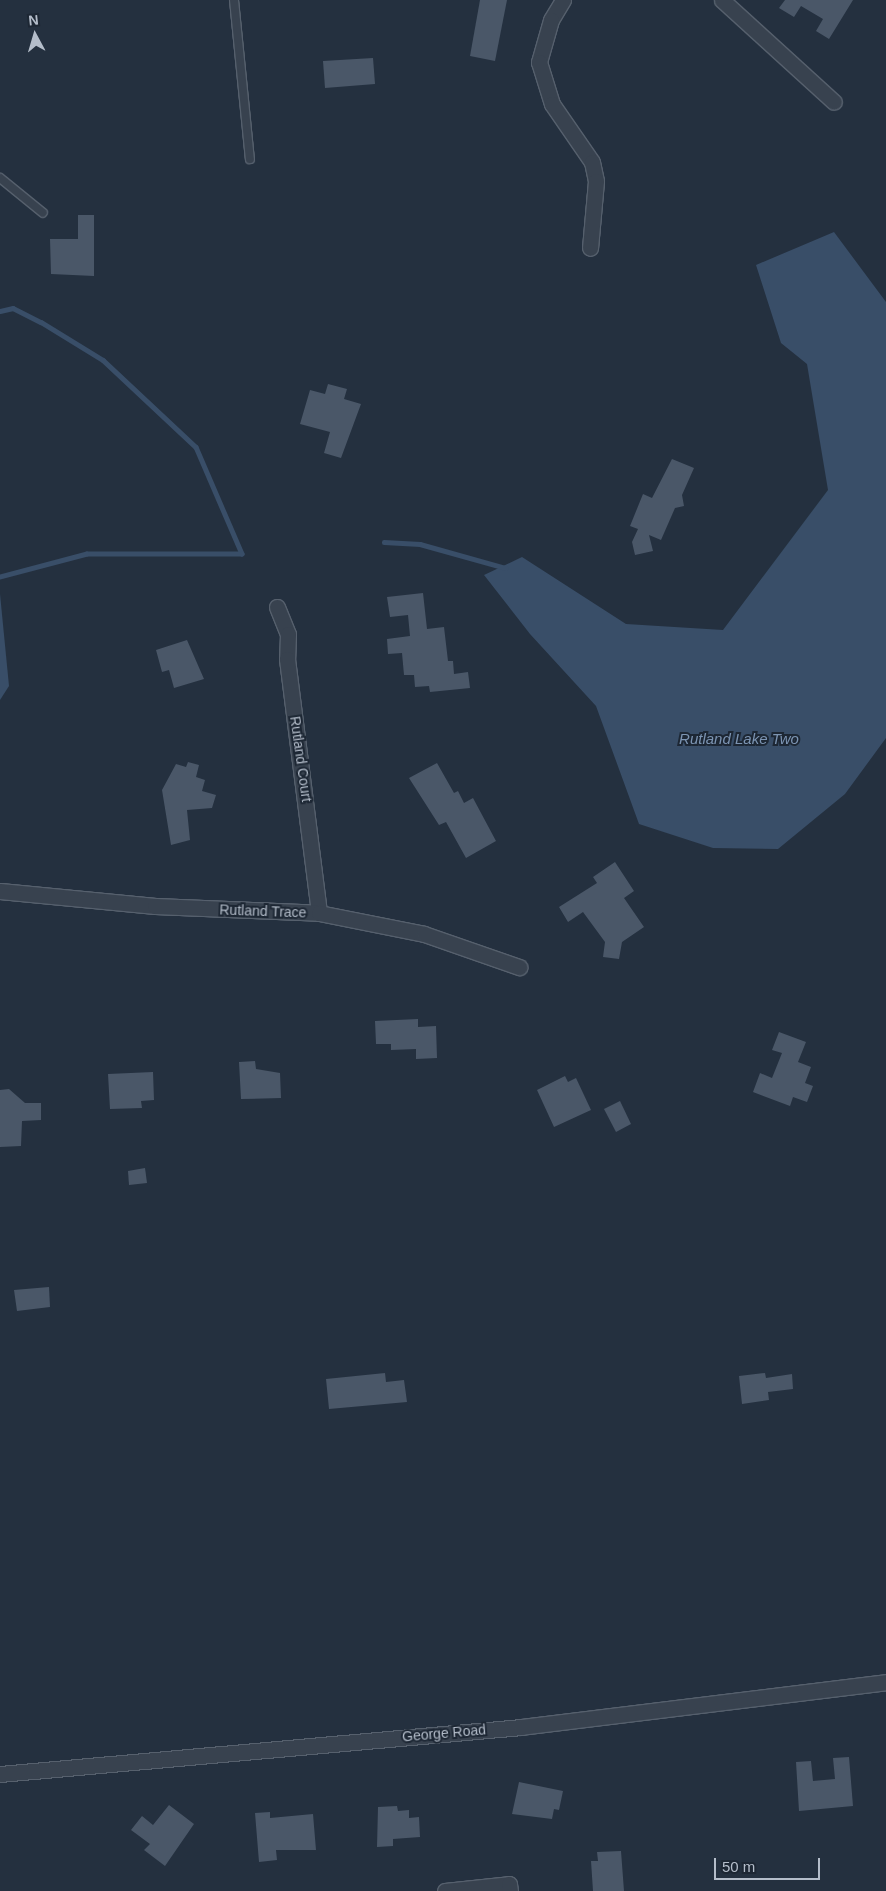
<!DOCTYPE html>
<style>
body{margin:0}
#map{position:relative;width:886px;height:1891px;overflow:hidden;background:#24303f;font-family:Arial,sans-serif}
div>[style]{position:absolute}
.water>*{inset:0;background:#394e68}
.stream>*{height:4.5px;margin:-2.25px;padding:0 2.25px;transform-origin:2.25px;border-radius:2.25px;background:#394e68}
.building>*{inset:0;background:#4a5768}
.roads{filter:drop-shadow(1px 0 #56606d) drop-shadow(-1px 0 #56606d) drop-shadow(0 1px #56606d) drop-shadow(0 -1px #56606d)}
.lane>*{height:8px;margin:-4px;padding:0 4px;transform-origin:4px;border-radius:4px;background:#38424f}
.street>*{height:15px;margin:-7.5px;padding:0 7.5px;transform-origin:7.5px;border-radius:7.5px;background:#38424f}
span{translate:-50% -50%;white-space:nowrap;text-align:center;line-height:1.15;-webkit-text-stroke:4px #1d2734;paint-order:stroke}
.street-label{font-size:14px;color:#b4bdca}
.water-label{font-size:15px;color:#7c94b2;font-style:italic}
.north{position:absolute;left:10px;top:10px;width:50px;height:50px;-webkit-text-stroke:4px #1d2734;paint-order:stroke;rotate:354deg;font-size:14px;font-weight:700;line-height:20px;text-align:center;color:#b4bdca}
.north::after{content:'';display:block;margin:auto;width:18px;height:22px;background:#b4bdca;clip-path:polygon(50% 0,100% 100%,50% 72%,0 100%)}
.scale{position:absolute;left:714px;top:1858px;width:106px;height:22px;box-sizing:border-box;border:2px solid #b4bdca;border-top:0;padding-left:6px;font-size:15px;line-height:18px;white-space:nowrap;color:#b4bdca;-webkit-text-stroke:4px #1d2734;paint-order:stroke}
</style>
<div id="map">
<div class="water">
<i style="clip-path:polygon(834px 232px,886px 302px,886px 738px,845px 794px,778px 849px,713px 848px,639px 824px,596px 706px,530px 634px,484px 575px,522px 557px,626px 624px,723px 630px,828px 490px,807px 364px,781px 343px,756px 265px)"></i>
<i style="clip-path:polygon(0 594px,9px 686px,0 700px)"></i>
</div>
<div class="stream">
<i style="left:0;top:311px;width:13px;rotate:-13deg"></i>
<i style="left:13px;top:308px;width:31px;rotate:27deg"></i>
<i style="left:41px;top:322px;width:73px;rotate:31.5deg"></i>
<i style="left:103px;top:360px;width:127px;rotate:43.1deg"></i>
<i style="left:196px;top:447px;width:116px;rotate:66.7deg"></i>
<i style="left:242px;top:554px;width:155px;rotate:180deg"></i>
<i style="left:87px;top:554px;width:90px;rotate:165.2deg"></i>
<i style="left:384px;top:542px;width:36px;rotate:3deg"></i>
<i style="left:420px;top:544px;width:89px;rotate:15.6deg"></i>
</div>
<div class="building">
<i style="clip-path:polygon(480px 0,507px 0,495px 61px,470px 56px)"></i>
<i style="clip-path:polygon(785px 0,853px 0,829px 39px,816px 31px,823px 19px,801px 6px,794px 17px,779px 8px)"></i>
<i style="clip-path:polygon(373px 58px,375px 84px,325px 88px,323px 61px)"></i>
<i style="clip-path:polygon(78px 215px,94px 215px,94px 276px,51px 274px,50px 239px,78px 239px)"></i>
<i style="clip-path:polygon(328px 384px,347px 389px,344px 399px,361px 404px,341px 458px,324px 453px,330px 432px,300px 424px,310px 390px,325px 394px)"></i>
<i style="clip-path:polygon(672px 459px,694px 468px,682px 495px,684px 506px,675px 508px,661px 540px,649px 535px,653px 551px,635px 555px,632px 542px,638px 529px,630px 526px,643px 494px,652px 498px)"></i>
<i style="clip-path:polygon(423px 593px,427px 629px,444px 627px,448px 661px,453px 661px,454px 674px,468px 672px,470px 688px,430px 692px,429px 686px,415px 687px,414px 675px,404px 675px,402px 653px,388px 654px,387px 639px,410px 636px,408px 615px,390px 617px,387px 597px)"></i>
<i style="clip-path:polygon(187px 640px,204px 679px,174px 688px,169px 670px,162px 672px,156px 650px)"></i>
<i style="clip-path:polygon(188px 762px,199px 765px,196px 777px,205px 780px,202px 791px,216px 795px,212px 808px,187px 810px,190px 840px,171px 845px,162px 790px,176px 764px,186px 767px)"></i>
<i style="clip-path:polygon(437px 763px,454px 793px,458px 791px,464px 803px,473px 798px,496px 841px,466px 858px,446px 822px,439px 825px,409px 778px)"></i>
<i style="clip-path:polygon(615px 862px,634px 891px,624px 898px,644px 927px,622px 942px,619px 959px,603px 957px,605px 942px,583px 912px,568px 922px,559px 907px,597px 883px,593px 877px)"></i>
<i style="clip-path:polygon(418px 1019px,418px 1027px,436px 1026px,437px 1058px,416px 1059px,416px 1049px,391px 1050px,391px 1044px,376px 1044px,375px 1021px)"></i>
<i style="clip-path:polygon(779px 1032px,806px 1042px,798px 1062px,811px 1067px,805px 1083px,813px 1086px,807px 1102px,793px 1097px,790px 1106px,753px 1092px,760px 1073px,772px 1078px,782px 1053px,772px 1050px)"></i>
<i style="clip-path:polygon(255px 1061px,256px 1069px,280px 1073px,281px 1098px,241px 1099px,239px 1062px)"></i>
<i style="clip-path:polygon(153px 1072px,154px 1100px,141px 1101px,142px 1108px,110px 1109px,108px 1074px)"></i>
<i style="clip-path:polygon(565px 1076px,568px 1082px,576px 1078px,591px 1110px,554px 1127px,537px 1090px)"></i>
<i style="clip-path:polygon(9px 1089px,25px 1103px,41px 1103px,41px 1120px,22px 1121px,21px 1146px,0 1147px,0 1090px)"></i>
<i style="clip-path:polygon(620px 1101px,631px 1124px,616px 1132px,604px 1109px)"></i>
<i style="clip-path:polygon(145px 1168px,147px 1183px,129px 1185px,128px 1171px)"></i>
<i style="clip-path:polygon(49px 1287px,50px 1307px,17px 1311px,14px 1290px)"></i>
<i style="clip-path:polygon(385px 1373px,386px 1382px,404px 1380px,407px 1402px,329px 1409px,326px 1379px)"></i>
<i style="clip-path:polygon(765px 1373px,766px 1378px,792px 1374px,793px 1389px,768px 1392px,769px 1400px,742px 1404px,739px 1376px)"></i>
<i style="clip-path:polygon(849px 1757px,853px 1806px,799px 1811px,796px 1762px,811px 1761px,813px 1781px,835px 1779px,833px 1758px)"></i>
<i style="clip-path:polygon(519px 1782px,563px 1791px,559px 1810px,554px 1809px,552px 1819px,512px 1814px)"></i>
<i style="clip-path:polygon(169px 1805px,194px 1824px,165px 1866px,144px 1850px,150px 1844px,131px 1830px,142px 1816px,153px 1825px)"></i>
<i style="clip-path:polygon(397px 1806px,398px 1811px,409px 1810px,409px 1818px,419px 1817px,420px 1837px,393px 1839px,393px 1846px,377px 1847px,378px 1807px)"></i>
<i style="clip-path:polygon(270px 1812px,270px 1818px,313px 1814px,316px 1850px,276px 1850px,277px 1860px,259px 1862px,255px 1813px)"></i>
<i style="clip-path:polygon(621px 1851px,624px 1891px,593px 1891px,591px 1861px,598px 1861px,597px 1852px)"></i>
</div>
<div class="roads">
<div class="lane">
<i style="left:234px;top:0;width:160px;rotate:84.3deg"></i>
<i style="left:0;top:178px;width:55px;rotate:39.1deg"></i>
</div>
<div class="street">
<i style="left:563px;top:0;width:23px;rotate:121deg"></i>
<i style="left:551px;top:20px;width:44px;rotate:105.9deg"></i>
<i style="left:539px;top:62px;width:44px;rotate:72.8deg"></i>
<i style="left:552px;top:104px;width:70px;rotate:55.4deg"></i>
<i style="left:592px;top:162px;width:19px;rotate:78deg"></i>
<i style="left:596px;top:181px;width:67px;rotate:95.1deg"></i>
<i style="left:722px;top:0;width:151px;rotate:42.3deg"></i>
<i style="left:277px;top:607px;width:29px;rotate:68deg"></i>
<i style="left:288px;top:634px;width:25px;rotate:92deg"></i>
<i style="left:287px;top:659px;width:256px;rotate:82.8deg"></i>
<i style="left:0;top:891px;width:156px;rotate:5.5deg"></i>
<i style="left:155px;top:906px;width:164px;rotate:2.4deg"></i>
<i style="left:319px;top:913px;width:107px;rotate:11.3deg"></i>
<i style="left:424px;top:934px;width:101px;rotate:19.2deg"></i>
<i style="left:0;top:1774px;width:523px;rotate:-5.15deg"></i>
<i style="left:521px;top:1727px;width:368px;rotate:-7deg"></i>
<i style="left:445px;top:1891px;width:64px;rotate:-6.2deg"></i>
<i style="left:509px;top:1884px;width:7px;rotate:82deg"></i>
</div>
</div>
<div class="street-label">
<span style="left:301px;top:759px;rotate:82deg">Rutland Court</span>
<span style="left:263px;top:911px;rotate:2deg">Rutland Trace</span>
<span style="left:444px;top:1733px;rotate:-5deg">George Road</span>
</div>
<div class="water-label">
<span style="left:739px;top:739px">Rutland Lake Two</span>
</div>
<div class="north">N</div>
<div class="scale">50 m</div>
</div>
